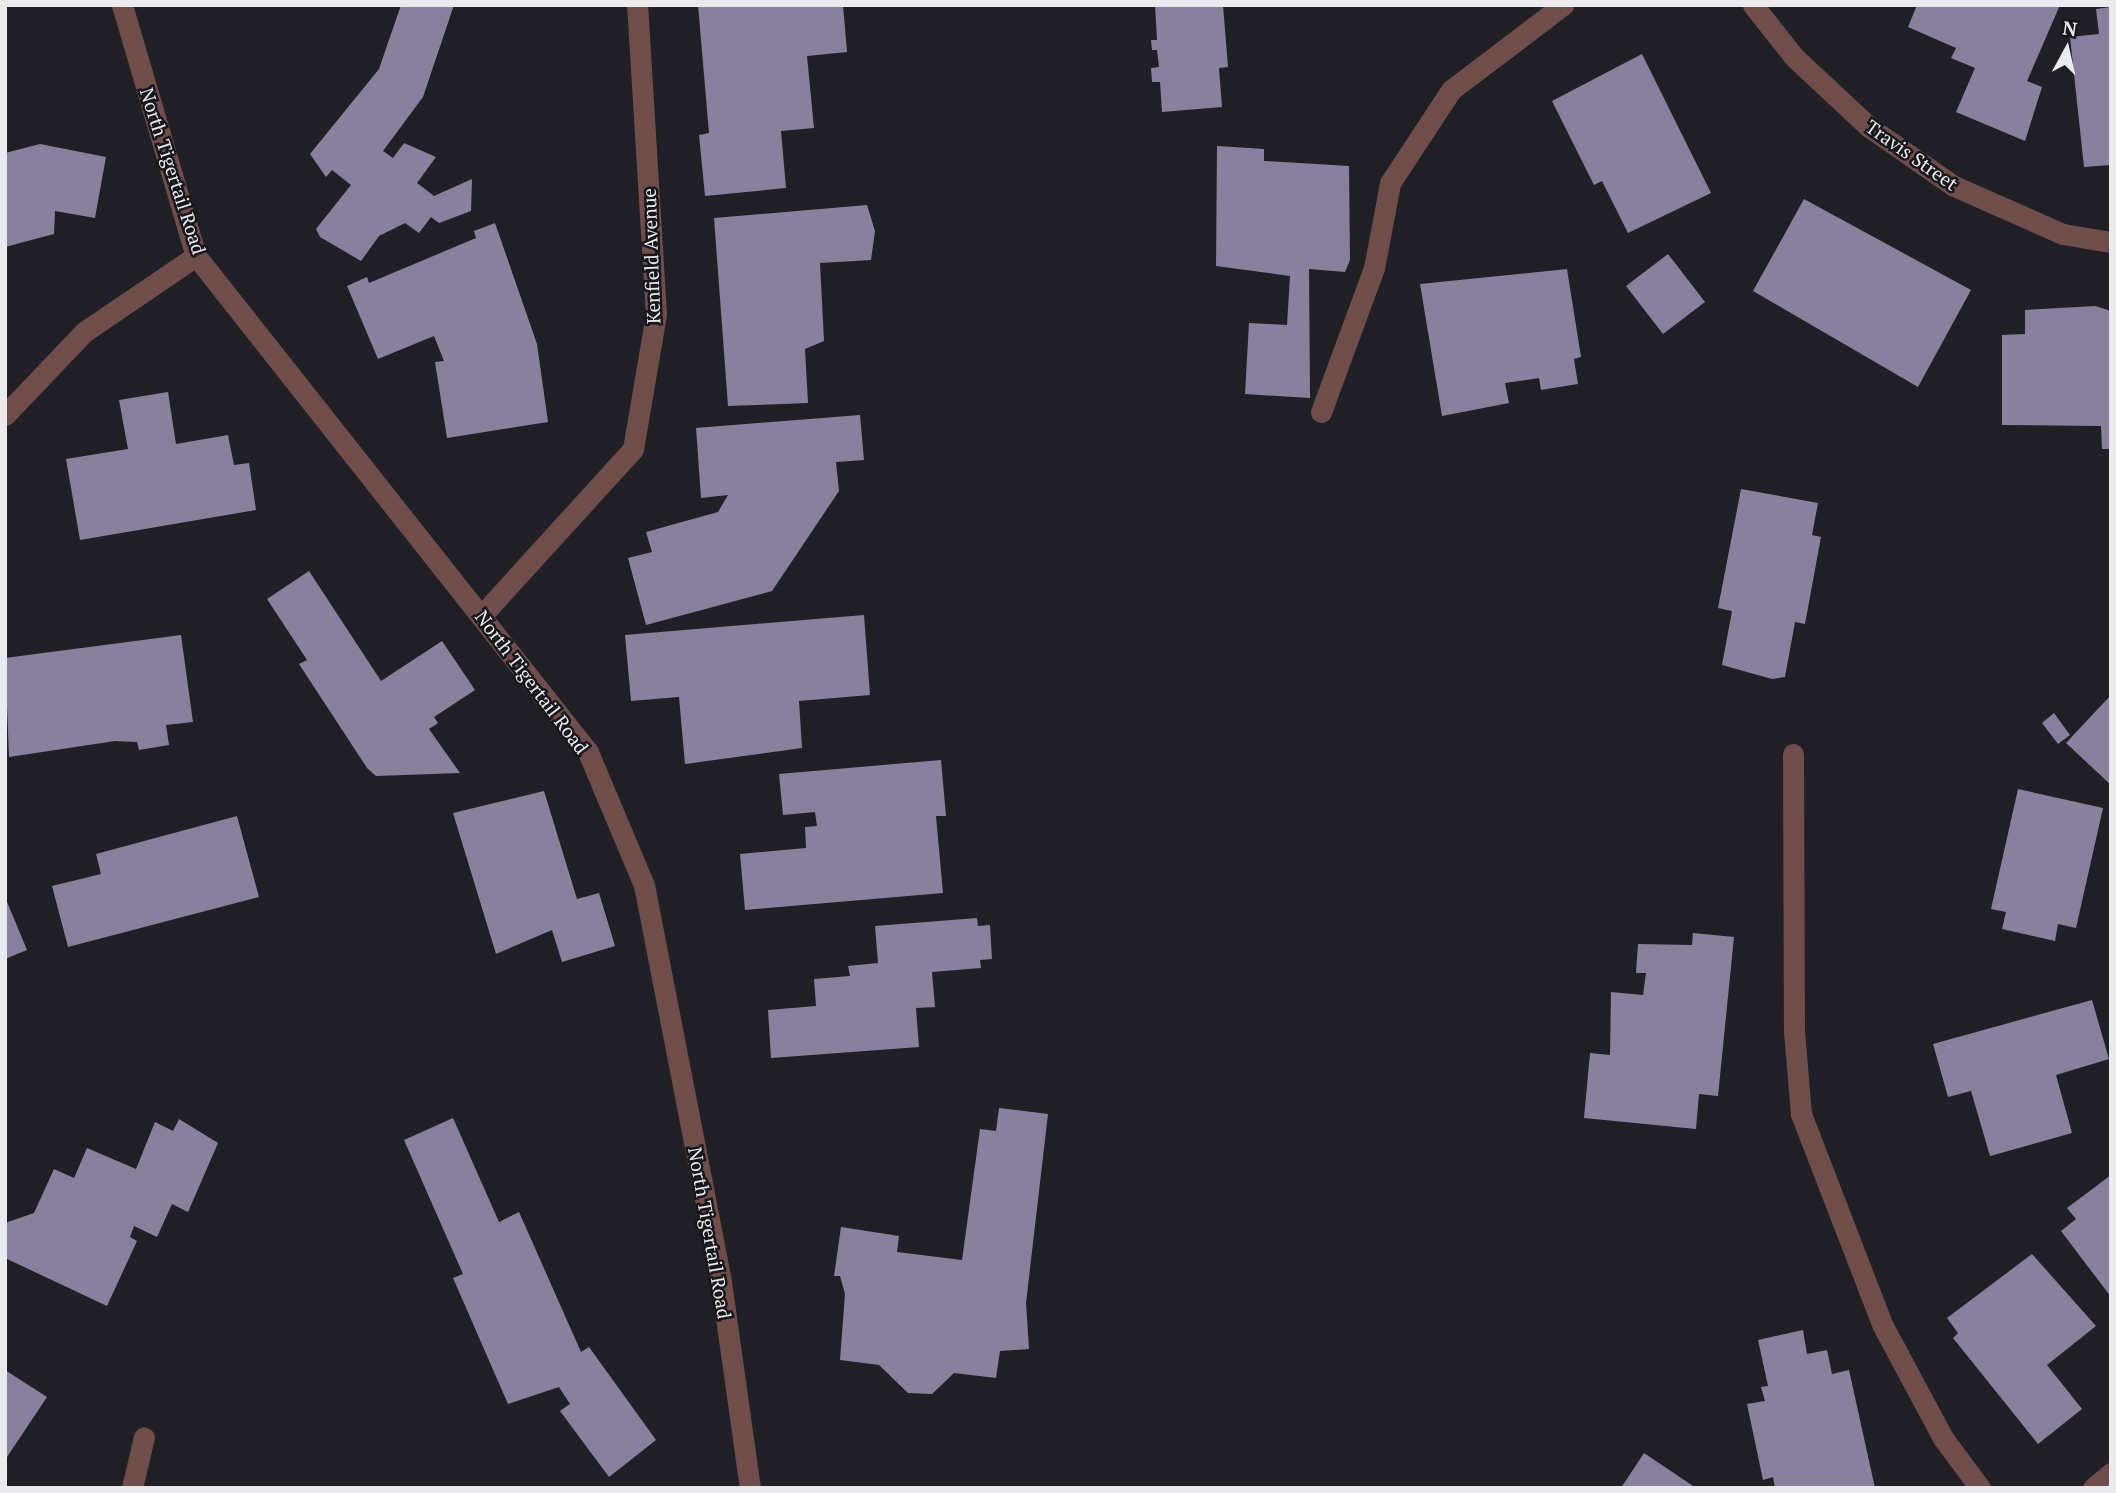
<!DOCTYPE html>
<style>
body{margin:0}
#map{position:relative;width:2116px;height:1493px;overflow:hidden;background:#211f26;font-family:"PT Serif",serif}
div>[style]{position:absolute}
.building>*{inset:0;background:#89809e}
.service>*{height:21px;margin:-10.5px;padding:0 10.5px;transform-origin:10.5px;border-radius:10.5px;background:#6f4d4b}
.minor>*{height:21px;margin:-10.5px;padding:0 10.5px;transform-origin:10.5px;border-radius:10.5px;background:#6f4d4b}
span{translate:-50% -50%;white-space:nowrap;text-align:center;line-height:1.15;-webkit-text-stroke:5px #17161c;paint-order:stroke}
.street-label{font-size:19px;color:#ebeaef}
.frame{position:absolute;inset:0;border:7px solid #ebeaef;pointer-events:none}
.north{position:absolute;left:2032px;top:14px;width:70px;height:70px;-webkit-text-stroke:5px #17161c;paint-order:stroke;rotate:8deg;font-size:19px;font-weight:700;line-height:28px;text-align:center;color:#ebeaef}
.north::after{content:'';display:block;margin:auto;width:24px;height:32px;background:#ebeaef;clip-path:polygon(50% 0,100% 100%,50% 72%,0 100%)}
</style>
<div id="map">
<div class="building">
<i style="clip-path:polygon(401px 5px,454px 5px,423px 97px,383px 151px,393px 158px,404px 143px,436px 157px,417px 183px,434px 196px,472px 179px,471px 211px,439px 223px,431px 217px,419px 233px,405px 223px,379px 236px,361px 261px,320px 237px,316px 229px,351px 185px,332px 170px,326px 177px,310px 154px,379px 69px)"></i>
<i style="clip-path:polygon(698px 5px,843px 5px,847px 52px,807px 56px,814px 128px,781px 131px,786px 188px,705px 196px,699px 135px,709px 133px)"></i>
<i style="clip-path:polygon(1155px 5px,1223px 5px,1228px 67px,1219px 68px,1222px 107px,1162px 112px,1160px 82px,1152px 82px,1151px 68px,1159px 67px,1157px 50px,1152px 50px,1151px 40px,1157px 40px)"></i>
<i style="clip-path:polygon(1917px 5px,2060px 5px,2027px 81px,2042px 87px,2025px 141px,1956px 112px,1975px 68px,1951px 58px,1956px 48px,1908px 27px)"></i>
<i style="clip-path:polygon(2111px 7px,2111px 165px,2084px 167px,2070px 37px,2099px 34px,2096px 9px)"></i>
<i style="clip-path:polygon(1642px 54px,1711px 193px,1628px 233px,1602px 181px,1594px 185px,1552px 101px)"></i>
<i style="clip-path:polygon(40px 144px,106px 157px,95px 218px,55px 211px,54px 234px,5px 247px,5px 153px)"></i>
<i style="clip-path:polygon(1217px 146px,1264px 149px,1264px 161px,1349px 166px,1350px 260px,1345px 272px,1309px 269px,1310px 398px,1245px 394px,1249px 323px,1287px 325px,1290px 276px,1216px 266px)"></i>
<i style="clip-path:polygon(1804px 199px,1971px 290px,1918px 387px,1753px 291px)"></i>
<i style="clip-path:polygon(867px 205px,875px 231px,871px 260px,820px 263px,824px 341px,805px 349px,808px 403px,728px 406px,714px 218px)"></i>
<i style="clip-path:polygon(495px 223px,537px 344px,548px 422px,447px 438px,435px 362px,444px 361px,434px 336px,378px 359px,347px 286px,367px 277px,369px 283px,476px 238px,474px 231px)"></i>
<i style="clip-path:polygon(1668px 254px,1705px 302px,1663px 334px,1626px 286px)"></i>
<i style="clip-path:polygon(1567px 269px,1581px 357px,1574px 359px,1578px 384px,1541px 390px,1539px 378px,1505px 383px,1509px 403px,1442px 416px,1420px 284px)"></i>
<i style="clip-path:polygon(2095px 306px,2111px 311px,2111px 449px,2102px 449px,2101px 426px,2002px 425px,2002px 335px,2025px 334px,2025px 310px)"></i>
<i style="clip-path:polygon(168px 392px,176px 444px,228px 435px,234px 465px,249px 463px,256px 510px,80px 540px,66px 459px,128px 449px,119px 400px)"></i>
<i style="clip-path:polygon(860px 415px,864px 460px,836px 462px,839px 491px,772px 591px,646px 625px,628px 558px,652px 552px,646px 532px,718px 512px,728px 495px,701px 498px,696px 428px)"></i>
<i style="clip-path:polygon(1741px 489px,1818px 503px,1812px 535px,1821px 537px,1805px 624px,1795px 622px,1785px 677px,1772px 679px,1722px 665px,1732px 611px,1718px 608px)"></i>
<i style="clip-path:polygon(309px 571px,381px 681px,442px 641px,475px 690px,434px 717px,438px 723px,429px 729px,460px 773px,376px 776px,367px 768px,299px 664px,307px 660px,267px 599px)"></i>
<i style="clip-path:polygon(864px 615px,870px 695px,799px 701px,802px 748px,685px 764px,679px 697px,631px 701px,625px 635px)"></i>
<i style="clip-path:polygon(181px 635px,193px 722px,166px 725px,169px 745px,139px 750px,137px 742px,115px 741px,9px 757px,5px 658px)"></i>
<i style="clip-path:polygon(2111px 695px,2111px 785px,2066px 743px)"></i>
<i style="clip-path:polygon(2054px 713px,2070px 735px,2058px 744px,2042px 723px)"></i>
<i style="clip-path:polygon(941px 760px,946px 816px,936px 816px,943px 893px,745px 910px,740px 854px,806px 848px,805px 827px,817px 826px,815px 812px,783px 815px,779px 774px)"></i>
<i style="clip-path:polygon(2018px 789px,2103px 808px,2076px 928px,2058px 924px,2055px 941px,2002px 929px,2006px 912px,1991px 909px)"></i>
<i style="clip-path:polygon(544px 791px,577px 899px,599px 893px,615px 946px,562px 962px,552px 930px,496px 954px,453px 813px)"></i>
<i style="clip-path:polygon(237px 816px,259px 897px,68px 947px,52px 886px,101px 874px,96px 854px)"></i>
<i style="clip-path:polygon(5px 897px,27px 950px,5px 959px)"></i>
<i style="clip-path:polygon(977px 918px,978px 926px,990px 925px,992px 959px,980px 960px,981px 968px,932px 972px,935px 1007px,916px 1008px,919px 1047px,771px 1058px,768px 1010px,816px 1006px,814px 979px,850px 976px,848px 966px,878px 963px,875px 926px)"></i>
<i style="clip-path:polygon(1693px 933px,1734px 937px,1718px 1096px,1699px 1094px,1696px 1129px,1584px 1118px,1590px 1053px,1610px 1055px,1611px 992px,1643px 995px,1646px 973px,1636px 973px,1638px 944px,1692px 945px)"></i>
<i style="clip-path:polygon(2092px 1000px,2109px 1059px,2056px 1075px,2072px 1133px,1990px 1156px,1971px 1091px,1948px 1097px,1933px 1044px)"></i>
<i style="clip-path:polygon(999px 1108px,1048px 1114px,1026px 1303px,1029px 1349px,1000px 1351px,996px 1378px,954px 1373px,932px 1394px,908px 1393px,879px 1365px,840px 1360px,845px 1294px,840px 1276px,834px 1276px,841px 1227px,899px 1236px,897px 1252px,962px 1260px,980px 1129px,996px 1131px)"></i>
<i style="clip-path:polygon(453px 1118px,499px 1222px,519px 1212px,581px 1352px,589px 1347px,656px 1440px,609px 1477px,560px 1411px,570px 1404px,559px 1387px,508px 1404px,453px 1278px,463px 1274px,404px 1140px)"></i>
<i style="clip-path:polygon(179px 1119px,218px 1143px,188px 1212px,172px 1204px,157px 1237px,134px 1226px,130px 1237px,137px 1241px,107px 1306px,5px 1258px,5px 1223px,34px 1213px,54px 1169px,74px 1178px,87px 1148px,136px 1169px,155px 1122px,173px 1131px)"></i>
<i style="clip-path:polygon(2111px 1175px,2111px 1297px,2061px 1231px,2076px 1219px,2067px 1208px)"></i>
<i style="clip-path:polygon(2032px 1254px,2096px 1326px,2047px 1365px,2082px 1409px,2038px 1444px,1953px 1338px,1958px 1333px,1947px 1318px)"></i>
<i style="clip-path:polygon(1803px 1330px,1807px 1354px,1827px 1350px,1832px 1374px,1849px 1370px,1875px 1488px,1775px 1488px,1773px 1477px,1763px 1480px,1747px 1404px,1765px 1401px,1761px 1387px,1768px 1386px,1758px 1340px)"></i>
<i style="clip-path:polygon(5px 1370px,47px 1397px,5px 1460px)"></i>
<i style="clip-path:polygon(1644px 1453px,1696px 1488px,1621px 1488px)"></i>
</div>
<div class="service">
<i style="left:1321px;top:412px;width:153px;rotate:-69.8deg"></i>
<i style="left:1374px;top:268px;width:86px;rotate:-79.3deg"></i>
<i style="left:1390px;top:183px;width:111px;rotate:-56.7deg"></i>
<i style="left:1451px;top:90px;width:141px;rotate:-37.2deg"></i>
<i style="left:1793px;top:754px;width:277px;rotate:89.8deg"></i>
<i style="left:1794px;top:1031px;width:83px;rotate:85.2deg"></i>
<i style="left:1801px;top:1114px;width:227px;rotate:68.9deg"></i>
<i style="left:1883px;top:1326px;width:127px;rotate:61.8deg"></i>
<i style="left:1943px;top:1438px;width:62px;rotate:53.5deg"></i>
</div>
<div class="minor">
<i style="left:122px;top:5px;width:262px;rotate:73.6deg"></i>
<i style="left:196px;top:256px;width:632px;rotate:51.68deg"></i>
<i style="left:588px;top:752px;width:144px;rotate:67.2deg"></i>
<i style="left:644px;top:885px;width:404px;rotate:79deg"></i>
<i style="left:721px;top:1282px;width:208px;rotate:82deg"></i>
<i style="left:1753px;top:5px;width:66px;rotate:51.7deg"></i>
<i style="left:1794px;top:57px;width:103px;rotate:43deg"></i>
<i style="left:1869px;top:127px;width:103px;rotate:34.8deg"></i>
<i style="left:1954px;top:186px;width:119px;rotate:23.8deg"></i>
<i style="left:2063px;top:234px;width:49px;rotate:9.5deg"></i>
<i style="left:5px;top:415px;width:115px;rotate:-46.4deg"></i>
<i style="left:84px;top:332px;width:135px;rotate:-34.2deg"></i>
<i style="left:482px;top:615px;width:224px;rotate:-47.7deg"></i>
<i style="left:633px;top:449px;width:137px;rotate:-80.3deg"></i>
<i style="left:656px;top:314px;width:310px;rotate:-93.5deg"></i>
<i style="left:132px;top:1488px;width:52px;rotate:-76.8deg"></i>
<i style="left:2093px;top:1488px;width:23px;rotate:-40deg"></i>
</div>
<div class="street-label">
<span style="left:1912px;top:155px;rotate:35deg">Travis Street</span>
<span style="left:173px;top:171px;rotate:72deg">North Tigertail Road</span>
<span style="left:651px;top:256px;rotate:-92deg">Kenfield Avenue</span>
<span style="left:532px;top:682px;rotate:53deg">North Tigertail Road</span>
<span style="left:710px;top:1233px;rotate:80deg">North Tigertail Road</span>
</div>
<div class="frame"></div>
<div class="north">N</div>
</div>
